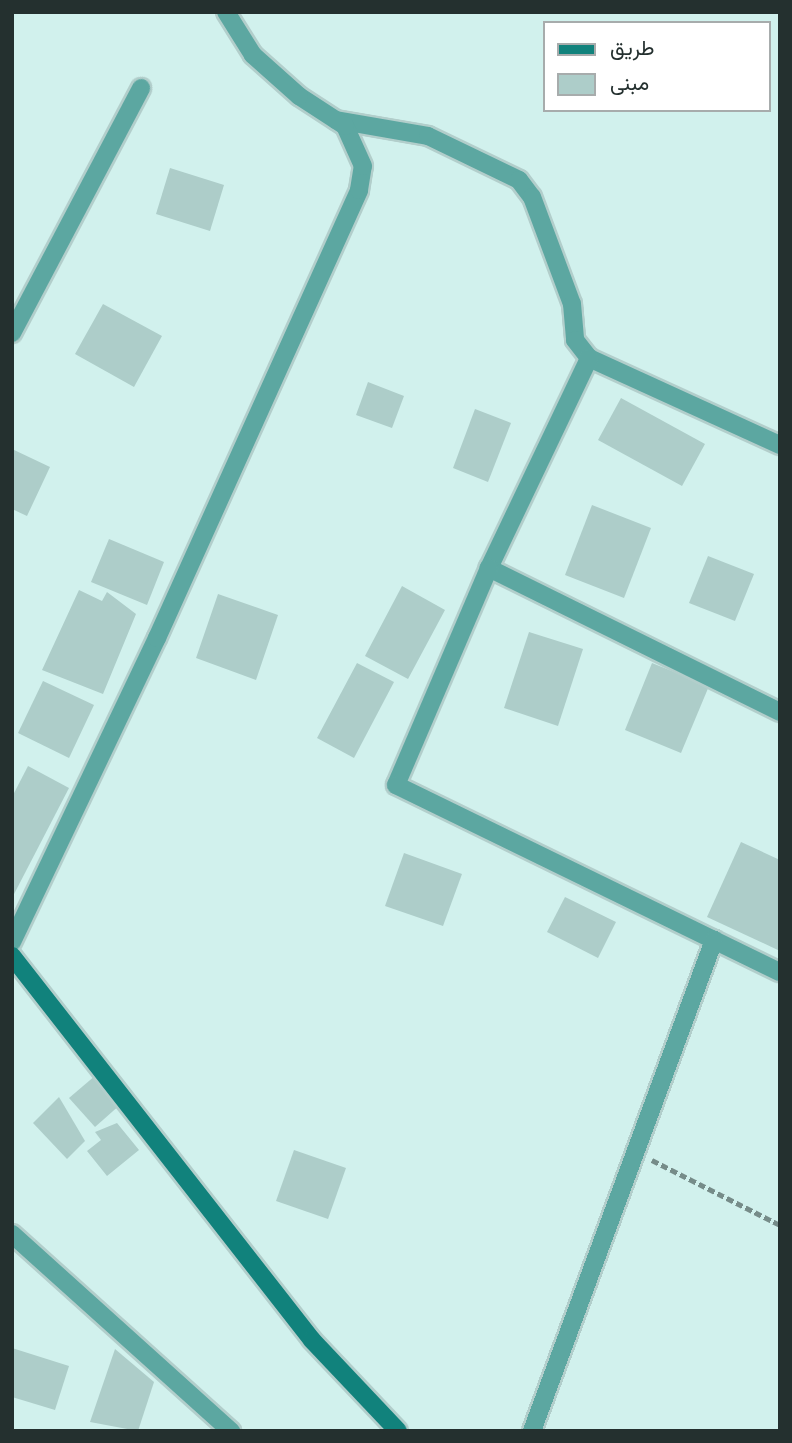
<!DOCTYPE html>
<meta charset="utf-8">
<style>
body{margin:0}
#map{position:relative;width:792px;height:1443px;overflow:hidden;background:#d1f1ed;font-family:"Archivo Narrow",Vazirmatn,sans-serif}
div>[style]{position:absolute}
.building>*{inset:0;background:#adcdc9}
.path>*{height:4.5px;margin-top:-2.25px;transform-origin:0;background:repeating-linear-gradient(90deg,#768c89 0 7px,transparent 0 10.5px)}
.roads{filter:drop-shadow(2px 0 #b2cecb) drop-shadow(-2px 0 #b2cecb) drop-shadow(0 2px #b2cecb) drop-shadow(0 -2px #b2cecb)}
.street>*{height:18px;margin:-9px;padding:0 9px;transform-origin:9px;border-radius:9px;background:#5ca7a1}
.secondary>*{height:18px;margin:-9px;padding:0 9px;transform-origin:9px;border-radius:9px;background:#11827c}
span{translate:-50% -50%;white-space:nowrap;text-align:center;line-height:1.15;-webkit-text-stroke:7px #fff;paint-order:stroke}
.frame{position:absolute;inset:0;border:14px solid #24302f;pointer-events:none}
.legend{position:absolute;left:543px;top:21px;width:228px;height:91px;box-sizing:border-box;background:#fff;border:2px solid #a7acac;margin:0;padding:9px 12px;list-style:none;font-size:21px;color:#24302f}
.legend li{display:flex;align-items:center;gap:14px;height:35px}
.legend b{width:35px;border:2px solid #a7acac}
</style>
<div id="map">
<div class="building">
<i style="clip-path:polygon(170px 168px,224px 185px,210px 231px,156px 214px)"></i>
<i style="clip-path:polygon(103px 304px,162px 336px,134px 387px,75px 354px)"></i>
<i style="clip-path:polygon(368px 382px,404px 396px,392px 428px,356px 415px)"></i>
<i style="clip-path:polygon(621px 398px,705px 444px,682px 486px,598px 440px)"></i>
<i style="clip-path:polygon(475px 409px,511px 423px,488px 482px,453px 468px)"></i>
<i style="clip-path:polygon(12px 449px,50px 467px,27px 516px,12px 509px)"></i>
<i style="clip-path:polygon(592px 505px,651px 528px,624px 598px,565px 575px)"></i>
<i style="clip-path:polygon(109px 539px,164px 562px,147px 605px,91px 582px)"></i>
<i style="clip-path:polygon(708px 556px,754px 574px,735px 621px,689px 603px)"></i>
<i style="clip-path:polygon(402px 586px,445px 610px,408px 679px,365px 656px)"></i>
<i style="clip-path:polygon(79px 590px,102px 601px,107px 592px,136px 614px,103px 694px,42px 670px)"></i>
<i style="clip-path:polygon(218px 594px,278px 615px,256px 680px,196px 658px)"></i>
<i style="clip-path:polygon(529px 632px,583px 649px,558px 726px,504px 708px)"></i>
<i style="clip-path:polygon(357px 663px,394px 682px,354px 758px,317px 738px)"></i>
<i style="clip-path:polygon(652px 663px,709px 686px,681px 753px,625px 730px)"></i>
<i style="clip-path:polygon(43px 681px,94px 705px,69px 758px,18px 733px)"></i>
<i style="clip-path:polygon(28px 766px,69px 788px,12px 898px,12px 797px)"></i>
<i style="clip-path:polygon(741px 842px,780px 860px,780px 951px,707px 917px)"></i>
<i style="clip-path:polygon(404px 853px,462px 874px,443px 926px,385px 906px)"></i>
<i style="clip-path:polygon(565px 897px,616px 922px,598px 958px,547px 932px)"></i>
<i style="clip-path:polygon(96px 1075px,121px 1104px,95px 1127px,69px 1098px)"></i>
<i style="clip-path:polygon(59px 1097px,85px 1141px,67px 1159px,33px 1123px)"></i>
<i style="clip-path:polygon(117px 1123px,139px 1150px,107px 1176px,87px 1151px,101px 1140px,95px 1132px)"></i>
<i style="clip-path:polygon(294px 1150px,346px 1168px,328px 1219px,276px 1201px)"></i>
<i style="clip-path:polygon(12px 1348px,69px 1366px,55px 1410px,12px 1397px)"></i>
<i style="clip-path:polygon(115px 1349px,154px 1382px,138px 1431px,90px 1422px)"></i>
</div>
<div class="path">
<i style="left:652px;top:1160px;width:144px;rotate:26.9deg"></i>
</div>
<div class="roads">
<div class="street">
<i style="left:336px;top:120px;width:93px;rotate:9.9deg"></i>
<i style="left:428px;top:136px;width:101px;rotate:25.8deg"></i>
<i style="left:519px;top:180px;width:21px;rotate:53deg"></i>
<i style="left:532px;top:197px;width:114px;rotate:69.5deg"></i>
<i style="left:572px;top:304px;width:36px;rotate:85deg"></i>
<i style="left:575px;top:340px;width:23px;rotate:52deg"></i>
<i style="left:589px;top:358px;width:210px;rotate:24.5deg"></i>
<i style="left:12px;top:333px;width:277px;rotate:-62.2deg"></i>
<i style="left:489px;top:568px;width:233px;rotate:-64.5deg"></i>
<i style="left:780px;top:712px;width:325px;rotate:-153.7deg"></i>
<i style="left:489px;top:568px;width:236px;rotate:113.2deg"></i>
<i style="left:396px;top:785px;width:427px;rotate:26deg"></i>
<i style="left:12px;top:942px;width:337px;rotate:-64.5deg"></i>
<i style="left:157px;top:638px;width:491px;rotate:-65.7deg"></i>
<i style="left:359px;top:190px;width:24px;rotate:-81deg"></i>
<i style="left:363px;top:166px;width:44px;rotate:-114.2deg"></i>
<i style="left:345px;top:126px;width:55px;rotate:-146.9deg"></i>
<i style="left:299px;top:96px;width:62px;rotate:-138.3deg"></i>
<i style="left:253px;top:55px;width:51px;rotate:-122.1deg"></i>
<i style="left:12px;top:1234px;width:295px;rotate:42deg"></i>
<i style="left:532px;top:1431px;width:524px;rotate:-69.66deg"></i>
</div>
<div class="secondary">
<i style="left:12px;top:956px;width:487px;rotate:52deg"></i>
<i style="left:312px;top:1340px;width:125px;rotate:46.6deg"></i>
</div>
</div>
<div class="frame"></div>
<ul class="legend">
<li><b style="height:9px;background:#11827c"></b>طريق</li>
<li><b style="height:19px;background:#adcdc9"></b>مبنى</li>
</ul>
</div>
